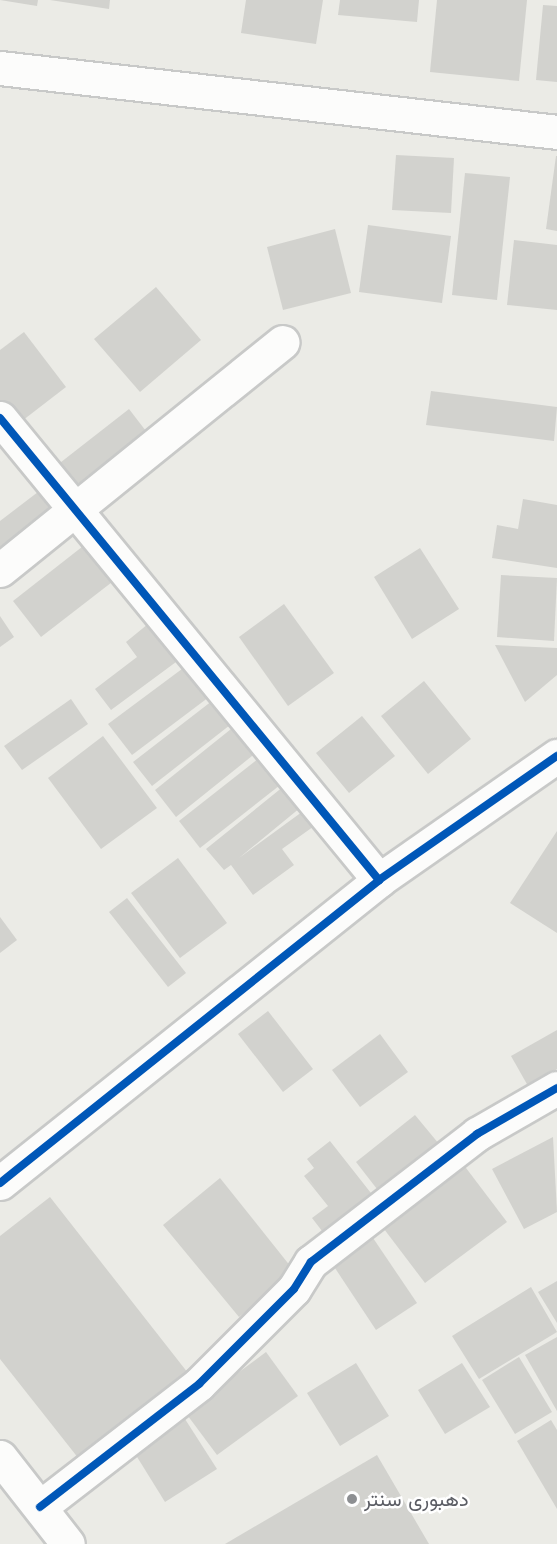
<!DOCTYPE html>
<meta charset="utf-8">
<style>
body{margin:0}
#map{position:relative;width:557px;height:1544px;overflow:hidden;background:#ebebe6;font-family:"Work Sans",Vazirmatn,sans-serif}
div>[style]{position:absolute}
.building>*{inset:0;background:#d2d2ce}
.roads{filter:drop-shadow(2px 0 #c8c9c8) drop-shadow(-2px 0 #c8c9c8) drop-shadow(0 2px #c8c9c8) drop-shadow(0 -2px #c8c9c8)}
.minor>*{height:33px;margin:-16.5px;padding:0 16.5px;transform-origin:16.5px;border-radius:16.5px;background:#fcfcfb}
.secondary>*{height:33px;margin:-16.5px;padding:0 16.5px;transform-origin:16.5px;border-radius:16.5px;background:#fcfcfb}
.cycleway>*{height:8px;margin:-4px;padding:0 4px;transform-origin:4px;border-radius:4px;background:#0057b8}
.dots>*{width:16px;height:16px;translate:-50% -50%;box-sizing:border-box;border:3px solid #fff;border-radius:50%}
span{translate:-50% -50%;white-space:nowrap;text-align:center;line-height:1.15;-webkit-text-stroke:5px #fff;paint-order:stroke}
.poi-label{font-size:20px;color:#5b5d64}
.left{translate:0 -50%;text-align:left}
</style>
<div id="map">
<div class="building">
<i style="clip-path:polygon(0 0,38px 0,37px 6px)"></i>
<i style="clip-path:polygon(50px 0,110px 0,109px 9px)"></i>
<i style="clip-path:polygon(246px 0,323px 0,316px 44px,241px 33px)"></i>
<i style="clip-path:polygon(340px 0,419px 0,417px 22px,338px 15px)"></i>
<i style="clip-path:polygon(437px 0,527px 0,519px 81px,430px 72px)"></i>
<i style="clip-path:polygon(543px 5px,557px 6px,557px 82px,536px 80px)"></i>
<i style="clip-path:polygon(396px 155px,454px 158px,451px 213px,392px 210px)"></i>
<i style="clip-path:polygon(556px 156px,557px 156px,557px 231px,546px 229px)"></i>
<i style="clip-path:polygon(465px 173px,510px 177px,497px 300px,452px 295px)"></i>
<i style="clip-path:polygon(368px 225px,451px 236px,442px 303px,359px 292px)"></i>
<i style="clip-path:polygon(335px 229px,351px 293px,283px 310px,267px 247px)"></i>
<i style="clip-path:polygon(514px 240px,557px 245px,557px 310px,507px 305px)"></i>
<i style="clip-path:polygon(156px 287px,201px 340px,140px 392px,94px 339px)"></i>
<i style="clip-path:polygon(24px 332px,66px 387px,18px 424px,0 401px,0 350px)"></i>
<i style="clip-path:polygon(431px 391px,557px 407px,554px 441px,426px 425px)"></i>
<i style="clip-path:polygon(129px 409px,149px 435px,77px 492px,56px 466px)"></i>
<i style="clip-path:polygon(38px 492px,53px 510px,0 551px,0 521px)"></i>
<i style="clip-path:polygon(523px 499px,557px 505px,557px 568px,492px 558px,497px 525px,518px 529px)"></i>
<i style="clip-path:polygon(87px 543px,116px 579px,41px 637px,13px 601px)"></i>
<i style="clip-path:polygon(420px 548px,459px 609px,412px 639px,374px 577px)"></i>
<i style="clip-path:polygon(501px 575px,557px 578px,554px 641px,497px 637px)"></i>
<i style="clip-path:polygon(284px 604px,334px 673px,288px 706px,239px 637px)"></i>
<i style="clip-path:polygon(0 616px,14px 637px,0 647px)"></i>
<i style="clip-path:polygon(148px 624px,176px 662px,111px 710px,95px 689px,137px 657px,126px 642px)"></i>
<i style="clip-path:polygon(495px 645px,557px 648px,557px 675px,525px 702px)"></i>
<i style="clip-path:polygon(194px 660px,217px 691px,132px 755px,108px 724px)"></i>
<i style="clip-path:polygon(424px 681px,471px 739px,428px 774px,381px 716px)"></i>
<i style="clip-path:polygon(221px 694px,239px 718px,152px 786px,133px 762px)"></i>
<i style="clip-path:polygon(71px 699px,88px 724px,22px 770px,4px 746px)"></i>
<i style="clip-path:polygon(362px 716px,395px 756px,349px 793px,316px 753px)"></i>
<i style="clip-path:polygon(241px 721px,262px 748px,176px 817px,155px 790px)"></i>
<i style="clip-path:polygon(103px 736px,157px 808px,101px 849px,48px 778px)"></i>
<i style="clip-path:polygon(263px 755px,284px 782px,200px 848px,179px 821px)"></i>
<i style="clip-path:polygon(289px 782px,306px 803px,239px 858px,306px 809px,317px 824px,282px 849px,294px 865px,253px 895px,231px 865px,224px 870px,206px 849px)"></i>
<i style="clip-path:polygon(557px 831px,557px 933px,510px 903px)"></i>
<i style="clip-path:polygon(178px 858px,227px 923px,180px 958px,131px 893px)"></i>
<i style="clip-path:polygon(127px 898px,186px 973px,168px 987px,109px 912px)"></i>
<i style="clip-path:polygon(0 917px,17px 940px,0 953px)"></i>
<i style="clip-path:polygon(268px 1011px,313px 1069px,283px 1092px,238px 1034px)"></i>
<i style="clip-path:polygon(557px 1030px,557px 1069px,528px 1086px,511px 1056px)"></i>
<i style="clip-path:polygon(380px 1034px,408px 1072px,360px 1107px,332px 1070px)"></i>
<i style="clip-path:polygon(415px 1115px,444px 1150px,384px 1198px,356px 1162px)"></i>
<i style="clip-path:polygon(553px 1137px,557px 1212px,524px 1229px,492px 1169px)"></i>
<i style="clip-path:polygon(330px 1141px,378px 1202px,329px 1240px,312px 1218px,328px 1206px,304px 1176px,314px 1168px,307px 1159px)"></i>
<i style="clip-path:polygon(463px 1164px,507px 1222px,425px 1283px,381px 1225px)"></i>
<i style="clip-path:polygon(220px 1178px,295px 1272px,239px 1317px,163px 1225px)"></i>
<i style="clip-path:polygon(50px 1197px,188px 1373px,79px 1459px,0 1359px,0 1236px)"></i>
<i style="clip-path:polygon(371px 1235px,417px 1303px,376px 1330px,331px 1262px)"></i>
<i style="clip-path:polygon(557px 1281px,557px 1323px,538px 1292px)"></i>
<i style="clip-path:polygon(531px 1287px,557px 1332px,479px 1379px,452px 1336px)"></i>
<i style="clip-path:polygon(557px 1337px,557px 1411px,525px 1355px)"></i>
<i style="clip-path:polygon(266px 1352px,298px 1396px,217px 1455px,185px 1412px)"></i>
<i style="clip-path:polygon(519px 1357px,552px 1412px,515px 1434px,482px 1380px)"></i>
<i style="clip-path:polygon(356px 1363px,389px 1416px,340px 1446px,307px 1393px)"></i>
<i style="clip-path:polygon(462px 1363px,490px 1407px,445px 1434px,418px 1390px)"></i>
<i style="clip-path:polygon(185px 1419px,217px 1469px,165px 1502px,134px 1452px)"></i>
<i style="clip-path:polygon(551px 1420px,557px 1430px,557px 1509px,517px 1441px)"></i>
<i style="clip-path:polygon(377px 1455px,429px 1544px,225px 1544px)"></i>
</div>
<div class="roads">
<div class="minor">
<i style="left:0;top:68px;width:561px;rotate:6.55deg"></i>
<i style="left:0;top:418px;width:598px;rotate:50.64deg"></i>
<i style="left:0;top:570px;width:363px;rotate:-38.9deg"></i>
<i style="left:0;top:1183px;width:485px;rotate:-38.6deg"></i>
<i style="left:379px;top:880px;width:217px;rotate:-34.9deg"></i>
<i style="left:40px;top:1507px;width:201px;rotate:-37.7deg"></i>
<i style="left:199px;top:1384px;width:134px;rotate:-45deg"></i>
<i style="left:294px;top:1289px;width:32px;rotate:-58deg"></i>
<i style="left:311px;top:1262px;width:210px;rotate:-37.6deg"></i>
<i style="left:477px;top:1134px;width:92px;rotate:-29.9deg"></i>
</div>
<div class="secondary">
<i style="left:0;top:1457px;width:110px;rotate:52deg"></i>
</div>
</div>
<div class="cycleway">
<i style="left:0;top:418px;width:598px;rotate:50.64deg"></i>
<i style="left:0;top:1183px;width:485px;rotate:-38.6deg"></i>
<i style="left:379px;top:880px;width:217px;rotate:-34.9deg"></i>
<i style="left:40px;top:1507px;width:201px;rotate:-37.7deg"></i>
<i style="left:199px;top:1384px;width:134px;rotate:-45deg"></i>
<i style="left:294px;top:1289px;width:32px;rotate:-58deg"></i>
<i style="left:311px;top:1262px;width:210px;rotate:-37.6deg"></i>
<i style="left:477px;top:1134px;width:92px;rotate:-29.9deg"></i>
</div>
<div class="dots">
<i style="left:352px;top:1499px;background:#8d8f92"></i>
</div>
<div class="poi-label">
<span class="left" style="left:364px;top:1499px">دهبوری سنتر</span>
</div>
</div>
